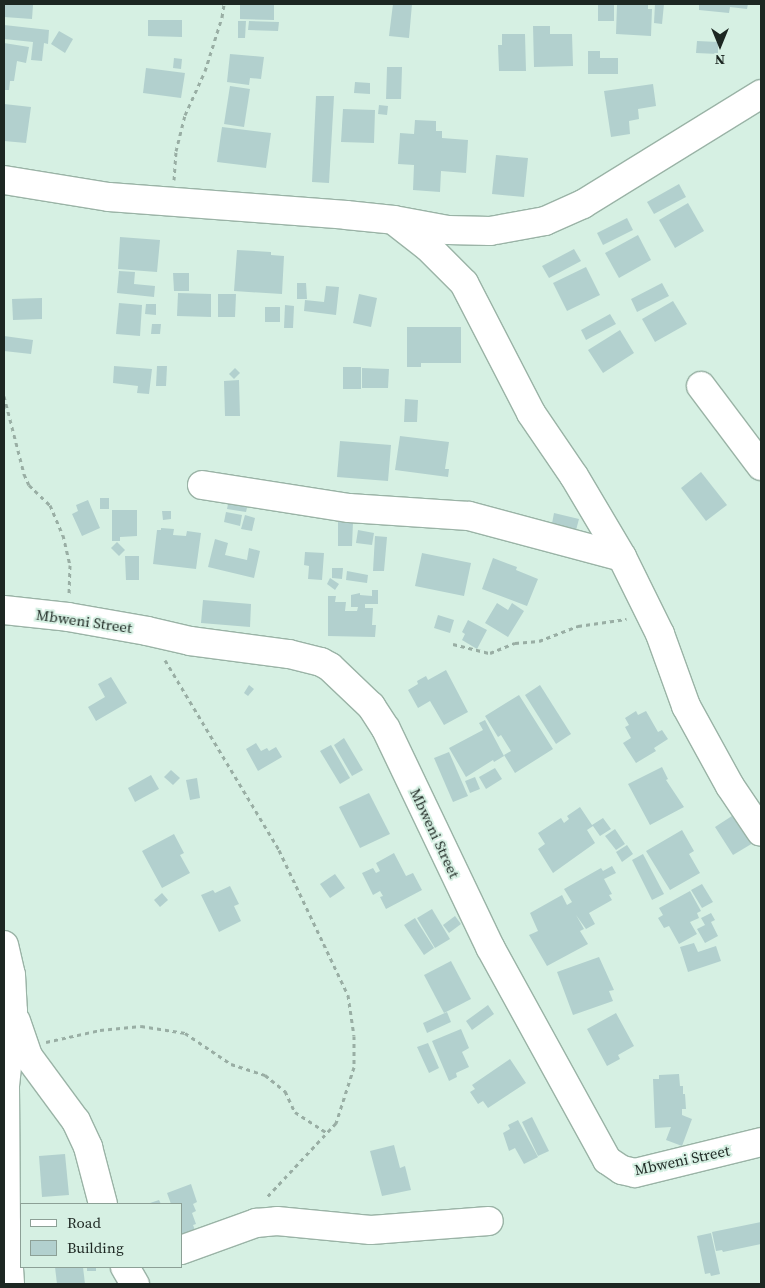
<!DOCTYPE html>
<style>
body{margin:0}
#map{position:relative;width:765px;height:1288px;overflow:hidden;background:#d6f0e3;font-family:"Source Serif 4",serif}
div>[style]{position:absolute}
.building>*{inset:0;background:#b2d0ce}
.path>*{height:3px;margin-top:-1.5px;transform-origin:0;background:repeating-linear-gradient(90deg,#99aea4 0 4px,transparent 0 8px)}
.roads{filter:drop-shadow(1px 0 #9ab3a6) drop-shadow(-1px 0 #9ab3a6) drop-shadow(0 1px #9ab3a6) drop-shadow(0 -1px #9ab3a6)}
.minor>*{height:28px;margin:-14px;padding:0 14px;transform-origin:14px;border-radius:14px;background:#fff}
span{translate:-50% -50%;white-space:nowrap;text-align:center;line-height:1.15;-webkit-text-stroke:4px #d6f0e3;paint-order:stroke}
.street-label{font-size:15px;color:#1d2722}
.frame{position:absolute;inset:0;border:5px solid #1d2722;pointer-events:none}
.legend{position:absolute;left:20px;top:1203px;width:162px;height:65px;box-sizing:border-box;background:#d6f0e3;border:1px solid #8ca096;margin:0;padding:6px 9px;list-style:none;font-size:15px;color:#1d2722}
.legend li{display:flex;align-items:center;gap:10px;height:25px}
.legend b{width:25px;border:1px solid #8ca096}
.north{position:absolute;left:695px;top:20px;width:50px;height:50px;-webkit-text-stroke:4px #d6f0e3;paint-order:stroke;rotate:180deg;font-size:14px;font-weight:700;line-height:20px;text-align:center;color:#1d2722}
.north::after{content:'';display:block;margin:auto;width:18px;height:22px;background:#1d2722;clip-path:polygon(50% 0,100% 100%,50% 72%,0 100%)}
</style>
<div id="map">
<div class="building">
<i style="clip-path:polygon(4px 4px,33px 5px,32px 19px,4px 17px)"></i>
<i style="clip-path:polygon(240px 4px,274px 4px,274px 20px,240px 19px)"></i>
<i style="clip-path:polygon(393px 4px,412px 4px,409px 38px,389px 36px)"></i>
<i style="clip-path:polygon(598px 4px,614px 4px,614px 21px,598px 21px)"></i>
<i style="clip-path:polygon(617px 4px,648px 4px,648px 9px,652px 9px,651px 36px,616px 34px)"></i>
<i style="clip-path:polygon(655px 4px,664px 4px,662px 24px,654px 23px)"></i>
<i style="clip-path:polygon(699px 4px,748px 4px,747px 9px,730px 7px,729px 13px,699px 10px)"></i>
<i style="clip-path:polygon(148px 20px,182px 20px,182px 37px,148px 36px)"></i>
<i style="clip-path:polygon(238px 21px,246px 21px,245px 38px,238px 38px)"></i>
<i style="clip-path:polygon(249px 21px,279px 22px,278px 31px,248px 30px)"></i>
<i style="clip-path:polygon(4px 25px,49px 30px,48px 44px,44px 43px,42px 61px,31px 60px,33px 42px,4px 39px)"></i>
<i style="clip-path:polygon(533px 26px,550px 26px,550px 34px,572px 34px,573px 66px,534px 67px)"></i>
<i style="clip-path:polygon(59px 31px,73px 39px,65px 53px,51px 44px)"></i>
<i style="clip-path:polygon(502px 34px,525px 34px,526px 71px,499px 71px,498px 45px,502px 45px)"></i>
<i style="clip-path:polygon(697px 41px,718px 42px,718px 54px,696px 53px)"></i>
<i style="clip-path:polygon(4px 43px,29px 47px,26px 63px,17px 61px,14px 81px,10px 81px,9px 90px,4px 90px)"></i>
<i style="clip-path:polygon(588px 51px,600px 51px,600px 58px,618px 58px,618px 74px,588px 74px)"></i>
<i style="clip-path:polygon(230px 54px,264px 57px,261px 79px,250px 78px,249px 85px,227px 82px)"></i>
<i style="clip-path:polygon(174px 58px,182px 59px,181px 69px,173px 68px)"></i>
<i style="clip-path:polygon(387px 67px,402px 67px,401px 99px,386px 99px)"></i>
<i style="clip-path:polygon(146px 68px,185px 73px,181px 98px,143px 93px)"></i>
<i style="clip-path:polygon(355px 82px,370px 83px,370px 94px,354px 93px)"></i>
<i style="clip-path:polygon(653px 84px,656px 106px,638px 109px,639px 119px,629px 121px,630px 134px,611px 137px,604px 91px)"></i>
<i style="clip-path:polygon(230px 86px,250px 89px,244px 127px,224px 124px)"></i>
<i style="clip-path:polygon(316px 96px,334px 96px,329px 183px,312px 182px)"></i>
<i style="clip-path:polygon(4px 104px,31px 107px,26px 143px,4px 141px)"></i>
<i style="clip-path:polygon(379px 105px,388px 106px,387px 115px,378px 114px)"></i>
<i style="clip-path:polygon(343px 109px,375px 110px,374px 143px,341px 142px)"></i>
<i style="clip-path:polygon(415px 120px,436px 121px,436px 131px,442px 131px,442px 138px,468px 140px,466px 173px,441px 171px,440px 192px,413px 190px,414px 165px,398px 164px,400px 133px,414px 134px)"></i>
<i style="clip-path:polygon(222px 127px,271px 133px,266px 168px,217px 162px)"></i>
<i style="clip-path:polygon(496px 155px,528px 158px,524px 197px,492px 194px)"></i>
<i style="clip-path:polygon(679px 184px,686px 197px,654px 214px,647px 202px)"></i>
<i style="clip-path:polygon(688px 203px,704px 231px,675px 248px,659px 220px)"></i>
<i style="clip-path:polygon(627px 218px,633px 230px,603px 245px,597px 233px)"></i>
<i style="clip-path:polygon(638px 235px,651px 260px,619px 278px,605px 253px)"></i>
<i style="clip-path:polygon(120px 237px,160px 240px,157px 272px,118px 269px)"></i>
<i style="clip-path:polygon(574px 249px,581px 261px,549px 278px,542px 266px)"></i>
<i style="clip-path:polygon(237px 250px,271px 252px,271px 255px,284px 256px,282px 294px,234px 291px)"></i>
<i style="clip-path:polygon(586px 267px,600px 295px,567px 311px,553px 283px)"></i>
<i style="clip-path:polygon(119px 271px,135px 272px,134px 284px,155px 286px,154px 297px,117px 293px)"></i>
<i style="clip-path:polygon(173px 273px,189px 273px,189px 291px,174px 291px)"></i>
<i style="clip-path:polygon(297px 283px,306px 283px,307px 299px,297px 299px)"></i>
<i style="clip-path:polygon(662px 283px,669px 296px,637px 312px,631px 299px)"></i>
<i style="clip-path:polygon(326px 286px,339px 287px,336px 315px,304px 311px,305px 300px,324px 302px)"></i>
<i style="clip-path:polygon(178px 293px,211px 294px,211px 317px,177px 316px)"></i>
<i style="clip-path:polygon(218px 294px,236px 294px,235px 317px,218px 317px)"></i>
<i style="clip-path:polygon(359px 294px,377px 298px,371px 327px,353px 323px)"></i>
<i style="clip-path:polygon(42px 298px,42px 319px,13px 320px,12px 299px)"></i>
<i style="clip-path:polygon(673px 301px,687px 324px,655px 342px,642px 319px)"></i>
<i style="clip-path:polygon(119px 303px,142px 305px,140px 336px,116px 334px)"></i>
<i style="clip-path:polygon(146px 304px,156px 304px,156px 315px,145px 314px)"></i>
<i style="clip-path:polygon(285px 305px,294px 306px,293px 328px,284px 328px)"></i>
<i style="clip-path:polygon(265px 307px,280px 307px,280px 322px,265px 322px)"></i>
<i style="clip-path:polygon(610px 314px,616px 324px,586px 340px,581px 330px)"></i>
<i style="clip-path:polygon(152px 324px,161px 324px,160px 334px,151px 334px)"></i>
<i style="clip-path:polygon(407px 327px,461px 327px,461px 363px,421px 363px,421px 367px,407px 367px)"></i>
<i style="clip-path:polygon(620px 330px,634px 353px,603px 373px,588px 350px)"></i>
<i style="clip-path:polygon(4px 336px,33px 340px,31px 354px,4px 351px)"></i>
<i style="clip-path:polygon(114px 366px,152px 369px,149px 394px,137px 393px,138px 386px,113px 383px)"></i>
<i style="clip-path:polygon(157px 366px,167px 366px,166px 386px,156px 386px)"></i>
<i style="clip-path:polygon(343px 367px,361px 367px,361px 389px,343px 389px)"></i>
<i style="clip-path:polygon(235px 368px,240px 373px,234px 379px,229px 374px)"></i>
<i style="clip-path:polygon(362px 368px,389px 369px,388px 388px,362px 388px)"></i>
<i style="clip-path:polygon(239px 380px,240px 416px,225px 416px,224px 381px)"></i>
<i style="clip-path:polygon(405px 399px,418px 400px,417px 422px,404px 422px)"></i>
<i style="clip-path:polygon(400px 436px,449px 442px,445px 469px,449px 469px,448px 477px,395px 470px)"></i>
<i style="clip-path:polygon(340px 441px,391px 445px,388px 481px,337px 477px)"></i>
<i style="clip-path:polygon(701px 472px,727px 505px,706px 521px,681px 488px)"></i>
<i style="clip-path:polygon(100px 498px,109px 498px,109px 509px,100px 509px)"></i>
<i style="clip-path:polygon(229px 499px,248px 503px,246px 512px,227px 509px)"></i>
<i style="clip-path:polygon(88px 500px,100px 528px,82px 536px,72px 514px,78px 511px,76px 505px)"></i>
<i style="clip-path:polygon(112px 510px,137px 510px,137px 536px,120px 537px,120px 541px,112px 541px)"></i>
<i style="clip-path:polygon(162px 511px,171px 511px,171px 519px,163px 520px)"></i>
<i style="clip-path:polygon(226px 512px,242px 515px,240px 526px,224px 522px)"></i>
<i style="clip-path:polygon(554px 513px,579px 519px,575px 534px,551px 529px)"></i>
<i style="clip-path:polygon(245px 515px,255px 518px,252px 531px,241px 529px)"></i>
<i style="clip-path:polygon(338px 522px,353px 522px,352px 546px,338px 546px)"></i>
<i style="clip-path:polygon(161px 528px,174px 529px,173px 535px,186px 536px,187px 531px,201px 533px,196px 569px,153px 564px,157px 530px,161px 530px)"></i>
<i style="clip-path:polygon(358px 530px,374px 533px,372px 545px,356px 543px)"></i>
<i style="clip-path:polygon(375px 536px,387px 537px,384px 571px,373px 571px)"></i>
<i style="clip-path:polygon(215px 539px,228px 543px,225px 555px,247px 560px,249px 548px,260px 551px,254px 578px,208px 567px)"></i>
<i style="clip-path:polygon(117px 542px,125px 550px,119px 556px,111px 548px)"></i>
<i style="clip-path:polygon(305px 552px,324px 553px,322px 580px,308px 579px,309px 566px,304px 565px)"></i>
<i style="clip-path:polygon(422px 553px,471px 563px,464px 596px,415px 586px)"></i>
<i style="clip-path:polygon(125px 556px,139px 556px,139px 580px,126px 580px)"></i>
<i style="clip-path:polygon(493px 558px,517px 567px,516px 570px,538px 579px,527px 606px,482px 589px)"></i>
<i style="clip-path:polygon(332px 568px,343px 568px,342px 579px,332px 578px)"></i>
<i style="clip-path:polygon(347px 571px,368px 575px,367px 583px,346px 580px)"></i>
<i style="clip-path:polygon(330px 578px,339px 584px,335px 590px,327px 584px)"></i>
<i style="clip-path:polygon(372px 590px,378px 590px,378px 604px,365px 604px,365px 608px,373px 608px,372px 625px,376px 625px,375px 637px,328px 636px,328px 596px,336px 596px,335px 602px,346px 602px,345px 611px,357px 611px,358px 607px,351px 607px,351px 595px,360px 593px,360px 595px,372px 596px)"></i>
<i style="clip-path:polygon(203px 600px,251px 604px,250px 627px,201px 623px)"></i>
<i style="clip-path:polygon(497px 603px,508px 610px,512px 603px,524px 611px,508px 637px,485px 623px)"></i>
<i style="clip-path:polygon(438px 615px,454px 620px,450px 633px,434px 628px)"></i>
<i style="clip-path:polygon(468px 620px,487px 630px,477px 649px,462px 640px,465px 634px,462px 632px)"></i>
<i style="clip-path:polygon(446px 670px,468px 712px,444px 725px,430px 701px,418px 708px,408px 690px,418px 684px,417px 681px,426px 676px,428px 680px)"></i>
<i style="clip-path:polygon(111px 677px,127px 703px,96px 721px,88px 707px,105px 697px,98px 684px)"></i>
<i style="clip-path:polygon(249px 685px,254px 689px,248px 696px,244px 693px)"></i>
<i style="clip-path:polygon(540px 685px,571px 734px,556px 744px,525px 695px)"></i>
<i style="clip-path:polygon(519px 695px,553px 749px,515px 773px,504px 755px,511px 751px,501px 735px,498px 737px,485px 716px)"></i>
<i style="clip-path:polygon(636px 711px,638px 715px,646px 711px,658px 732px,662px 730px,668px 739px,654px 748px,656px 751px,636px 763px,623px 743px,631px 738px,625px 727px,629px 725px,625px 718px)"></i>
<i style="clip-path:polygon(485px 720px,504px 756px,494px 762px,493px 760px,466px 777px,449px 748px,483px 730px,479px 723px)"></i>
<i style="clip-path:polygon(344px 738px,363px 770px,352px 776px,334px 745px)"></i>
<i style="clip-path:polygon(256px 743px,261px 751px,267px 748px,269px 751px,276px 747px,282px 757px,258px 771px,246px 749px)"></i>
<i style="clip-path:polygon(331px 745px,350px 778px,340px 784px,320px 751px)"></i>
<i style="clip-path:polygon(449px 752px,468px 796px,453px 802px,434px 758px)"></i>
<i style="clip-path:polygon(662px 767px,668px 779px,666px 780px,684px 807px,650px 825px,628px 784px)"></i>
<i style="clip-path:polygon(495px 768px,502px 779px,486px 789px,479px 777px)"></i>
<i style="clip-path:polygon(171px 770px,180px 778px,173px 785px,164px 777px)"></i>
<i style="clip-path:polygon(151px 775px,159px 789px,135px 802px,128px 788px)"></i>
<i style="clip-path:polygon(475px 777px,480px 789px,470px 793px,465px 781px)"></i>
<i style="clip-path:polygon(197px 778px,200px 798px,190px 800px,186px 780px)"></i>
<i style="clip-path:polygon(369px 793px,390px 834px,360px 848px,339px 807px)"></i>
<i style="clip-path:polygon(580px 807px,592px 825px,603px 818px,611px 829px,600px 836px,593px 826px,587px 830px,595px 843px,553px 873px,538px 849px,545px 844px,538px 833px,561px 818px,564px 823px,569px 819px,567px 816px)"></i>
<i style="clip-path:polygon(735px 814px,753px 843px,733px 855px,715px 827px)"></i>
<i style="clip-path:polygon(615px 829px,625px 844px,616px 850px,605px 836px)"></i>
<i style="clip-path:polygon(682px 830px,694px 851px,689px 854px,700px 873px,670px 890px,646px 851px)"></i>
<i style="clip-path:polygon(174px 834px,184px 853px,180px 855px,190px 873px,162px 888px,142px 851px)"></i>
<i style="clip-path:polygon(627px 845px,633px 854px,622px 862px,616px 852px)"></i>
<i style="clip-path:polygon(394px 853px,406px 876px,413px 873px,422px 890px,386px 909px,380px 897px,383px 896px,380px 891px,373px 895px,362px 873px,373px 868px,376px 873px,380px 871px,376px 863px)"></i>
<i style="clip-path:polygon(643px 854px,664px 894px,652px 900px,632px 860px)"></i>
<i style="clip-path:polygon(612px 866px,616px 873px,604px 879px,612px 894px,609px 895px,612px 900px,589px 913px,595px 924px,586px 929px,576px 915px,584px 929px,580px 931px,588px 944px,547px 966px,529px 935px,538px 931px,530px 913px,562px 895px,567px 905px,572px 902px,564px 889px,601px 868px,603px 871px)"></i>
<i style="clip-path:polygon(335px 874px,345px 888px,330px 898px,320px 884px)"></i>
<i style="clip-path:polygon(702px 884px,713px 902px,702px 908px,691px 890px)"></i>
<i style="clip-path:polygon(230px 886px,239px 904px,234px 906px,241px 921px,219px 932px,201px 895px,213px 890px,215px 893px)"></i>
<i style="clip-path:polygon(690px 891px,701px 911px,697px 913px,699px 918px,690px 922px,697px 934px,679px 944px,669px 926px,664px 928px,658px 918px,663px 915px,659px 908px)"></i>
<i style="clip-path:polygon(162px 893px,168px 900px,160px 907px,154px 900px)"></i>
<i style="clip-path:polygon(432px 909px,450px 939px,435px 948px,417px 918px)"></i>
<i style="clip-path:polygon(711px 913px,715px 920px,711px 922px,718px 936px,705px 943px,697px 929px,705px 925px,701px 918px)"></i>
<i style="clip-path:polygon(455px 916px,461px 924px,449px 933px,443px 925px)"></i>
<i style="clip-path:polygon(415px 918px,434px 948px,424px 955px,404px 925px)"></i>
<i style="clip-path:polygon(694px 943px,698px 952px,716px 946px,721px 961px,688px 972px,680px 947px)"></i>
<i style="clip-path:polygon(599px 957px,614px 990px,609px 991px,613px 1001px,573px 1015px,557px 972px)"></i>
<i style="clip-path:polygon(451px 961px,471px 999px,444px 1013px,424px 975px)"></i>
<i style="clip-path:polygon(488px 1005px,494px 1014px,472px 1030px,466px 1021px)"></i>
<i style="clip-path:polygon(447px 1012px,451px 1022px,427px 1033px,423px 1023px)"></i>
<i style="clip-path:polygon(616px 1013px,634px 1046px,618px 1055px,620px 1059px,607px 1066px,587px 1029px)"></i>
<i style="clip-path:polygon(461px 1029px,469px 1048px,462px 1052px,469px 1067px,456px 1073px,457px 1077px,449px 1081px,432px 1041px)"></i>
<i style="clip-path:polygon(428px 1043px,439px 1068px,429px 1073px,417px 1047px)"></i>
<i style="clip-path:polygon(510px 1059px,526px 1083px,488px 1108px,483px 1101px,478px 1104px,470px 1092px,475px 1089px,472px 1085px)"></i>
<i style="clip-path:polygon(679px 1074px,680px 1086px,683px 1086px,683px 1094px,685px 1094px,686px 1109px,682px 1109px,682px 1115px,692px 1119px,682px 1146px,666px 1140px,671px 1127px,655px 1128px,653px 1079px,659px 1079px,659px 1075px)"></i>
<i style="clip-path:polygon(532px 1117px,549px 1151px,538px 1156px,522px 1122px)"></i>
<i style="clip-path:polygon(518px 1120px,538px 1157px,524px 1164px,515px 1148px,509px 1151px,503px 1133px,510px 1129px,508px 1125px)"></i>
<i style="clip-path:polygon(394px 1145px,400px 1168px,405px 1166px,411px 1190px,382px 1196px,370px 1151px)"></i>
<i style="clip-path:polygon(65px 1154px,69px 1195px,42px 1197px,39px 1156px)"></i>
<i style="clip-path:polygon(191px 1184px,197px 1202px,193px 1204px,196px 1211px,192px 1213px,196px 1224px,193px 1225px,195px 1230px,181px 1235px,181px 1204px,171px 1204px,167px 1193px)"></i>
<i style="clip-path:polygon(159px 1200px,161px 1204px,147px 1204px)"></i>
<i style="clip-path:polygon(761px 1222px,761px 1244px,723px 1252px,722px 1250px,716px 1251px,712px 1232px)"></i>
<i style="clip-path:polygon(711px 1233px,720px 1274px,711px 1276px,710px 1273px,705px 1274px,697px 1236px)"></i>
<i style="clip-path:polygon(55px 1267px,83px 1267px,85px 1284px,57px 1284px)"></i>
<i style="clip-path:polygon(87px 1267px,96px 1267px,96px 1271px,87px 1271px)"></i>
</div>
<div class="path">
<i style="left:174px;top:180px;width:29px;rotate:-86deg"></i>
<i style="left:176px;top:151px;width:37px;rotate:-76deg"></i>
<i style="left:185px;top:115px;width:48px;rotate:-65.6deg"></i>
<i style="left:205px;top:71px;width:57px;rotate:-72.5deg"></i>
<i style="left:222px;top:17px;width:13px;rotate:-81deg"></i>
<i style="left:4px;top:396px;width:81px;rotate:75.6deg"></i>
<i style="left:24px;top:474px;width:12px;rotate:66deg"></i>
<i style="left:29px;top:485px;width:29px;rotate:44deg"></i>
<i style="left:50px;top:505px;width:33px;rotate:67deg"></i>
<i style="left:63px;top:535px;width:31px;rotate:77deg"></i>
<i style="left:70px;top:565px;width:29px;rotate:92deg"></i>
<i style="left:453px;top:644px;width:38px;rotate:14deg"></i>
<i style="left:490px;top:653px;width:27px;rotate:-22deg"></i>
<i style="left:515px;top:643px;width:24px;rotate:-5deg"></i>
<i style="left:539px;top:641px;width:42px;rotate:-21deg"></i>
<i style="left:578px;top:626px;width:49px;rotate:-8.3deg"></i>
<i style="left:165px;top:660px;width:222px;rotate:59deg"></i>
<i style="left:279px;top:850px;width:161px;rotate:64.6deg"></i>
<i style="left:348px;top:995px;width:41px;rotate:81.7deg"></i>
<i style="left:354px;top:1036px;width:31px;rotate:90deg"></i>
<i style="left:354px;top:1067px;width:59px;rotate:107.8deg"></i>
<i style="left:336px;top:1123px;width:103px;rotate:133deg"></i>
<i style="left:46px;top:1042px;width:55px;rotate:-12.5deg"></i>
<i style="left:100px;top:1030px;width:41px;rotate:-5.6deg"></i>
<i style="left:141px;top:1026px;width:45px;rotate:9deg"></i>
<i style="left:185px;top:1033px;width:55px;rotate:34deg"></i>
<i style="left:231px;top:1064px;width:36px;rotate:18deg"></i>
<i style="left:265px;top:1075px;width:26px;rotate:39deg"></i>
<i style="left:285px;top:1091px;width:23px;rotate:65deg"></i>
<i style="left:295px;top:1112px;width:38px;rotate:33deg"></i>
</div>
<div class="roads">
<div class="minor">
<i style="left:4px;top:180px;width:106px;rotate:9.2deg"></i>
<i style="left:109px;top:197px;width:238px;rotate:4.3deg"></i>
<i style="left:346px;top:215px;width:48px;rotate:5.9deg"></i>
<i style="left:394px;top:220px;width:55px;rotate:10.5deg"></i>
<i style="left:448px;top:230px;width:42px;rotate:1.4deg"></i>
<i style="left:490px;top:231px;width:56px;rotate:-10.3deg"></i>
<i style="left:545px;top:221px;width:42px;rotate:-24.1deg"></i>
<i style="left:583px;top:204px;width:209px;rotate:-31.7deg"></i>
<i style="left:397px;top:223px;width:39px;rotate:38deg"></i>
<i style="left:428px;top:247px;width:51px;rotate:45deg"></i>
<i style="left:464px;top:283px;width:146px;rotate:62.7deg"></i>
<i style="left:531px;top:413px;width:76px;rotate:55.7deg"></i>
<i style="left:574px;top:476px;width:94px;rotate:59.3deg"></i>
<i style="left:622px;top:557px;width:86px;rotate:63.7deg"></i>
<i style="left:660px;top:634px;width:77px;rotate:70.1deg"></i>
<i style="left:686px;top:706px;width:91px;rotate:61.2deg"></i>
<i style="left:730px;top:786px;width:55px;rotate:56deg"></i>
<i style="left:701px;top:386px;width:100px;rotate:53.1deg"></i>
<i style="left:202px;top:485px;width:149px;rotate:8.9deg"></i>
<i style="left:349px;top:508px;width:120px;rotate:3.8deg"></i>
<i style="left:469px;top:516px;width:158px;rotate:15deg"></i>
<i style="left:4px;top:610px;width:64px;rotate:6.2deg"></i>
<i style="left:68px;top:617px;width:80px;rotate:10deg"></i>
<i style="left:147px;top:631px;width:44px;rotate:13.1deg"></i>
<i style="left:190px;top:641px;width:100px;rotate:7.5deg"></i>
<i style="left:289px;top:654px;width:33px;rotate:14deg"></i>
<i style="left:321px;top:662px;width:10px;rotate:29deg"></i>
<i style="left:330px;top:667px;width:57px;rotate:43.6deg"></i>
<i style="left:371px;top:706px;width:27px;rotate:57deg"></i>
<i style="left:386px;top:729px;width:242px;rotate:64.5deg"></i>
<i style="left:490px;top:947px;width:243px;rotate:61.2deg"></i>
<i style="left:607px;top:1160px;width:18px;rotate:34deg"></i>
<i style="left:622px;top:1170px;width:13px;rotate:13deg"></i>
<i style="left:635px;top:1173px;width:130px;rotate:-13.8deg"></i>
<i style="left:4px;top:945px;width:31px;rotate:77deg"></i>
<i style="left:11px;top:975px;width:36px;rotate:87deg"></i>
<i style="left:13px;top:1011px;width:75px;rotate:96.1deg"></i>
<i style="left:5px;top:1086px;width:137px;rotate:89.6deg"></i>
<i style="left:6px;top:1223px;width:61px;rotate:86.2deg"></i>
<i style="left:16px;top:1021px;width:37px;rotate:71deg"></i>
<i style="left:28px;top:1056px;width:81px;rotate:53.6deg"></i>
<i style="left:76px;top:1121px;width:29px;rotate:65deg"></i>
<i style="left:88px;top:1147px;width:59px;rotate:75.3deg"></i>
<i style="left:181px;top:1250px;width:80px;rotate:-19.8deg"></i>
<i style="left:256px;top:1223px;width:21px;rotate:-5deg"></i>
<i style="left:277px;top:1221px;width:94px;rotate:5.5deg"></i>
<i style="left:371px;top:1230px;width:118px;rotate:-4.4deg"></i>
<i style="left:125px;top:1267px;width:20px;rotate:60deg"></i>
</div>
</div>
<div class="street-label">
<span style="left:84px;top:621px;rotate:8deg">Mbweni Street</span>
<span style="left:435px;top:833px;rotate:65deg">Mbweni Street</span>
<span style="left:682px;top:1160px;rotate:-12deg">Mbweni Street</span>
</div>
<div class="frame"></div>
<ul class="legend">
<li><b style="height:6px;background:#fff"></b>Road</li>
<li><b style="height:14px;background:#b2d0ce"></b>Building</li>
</ul>
<div class="north">N</div>
</div>
